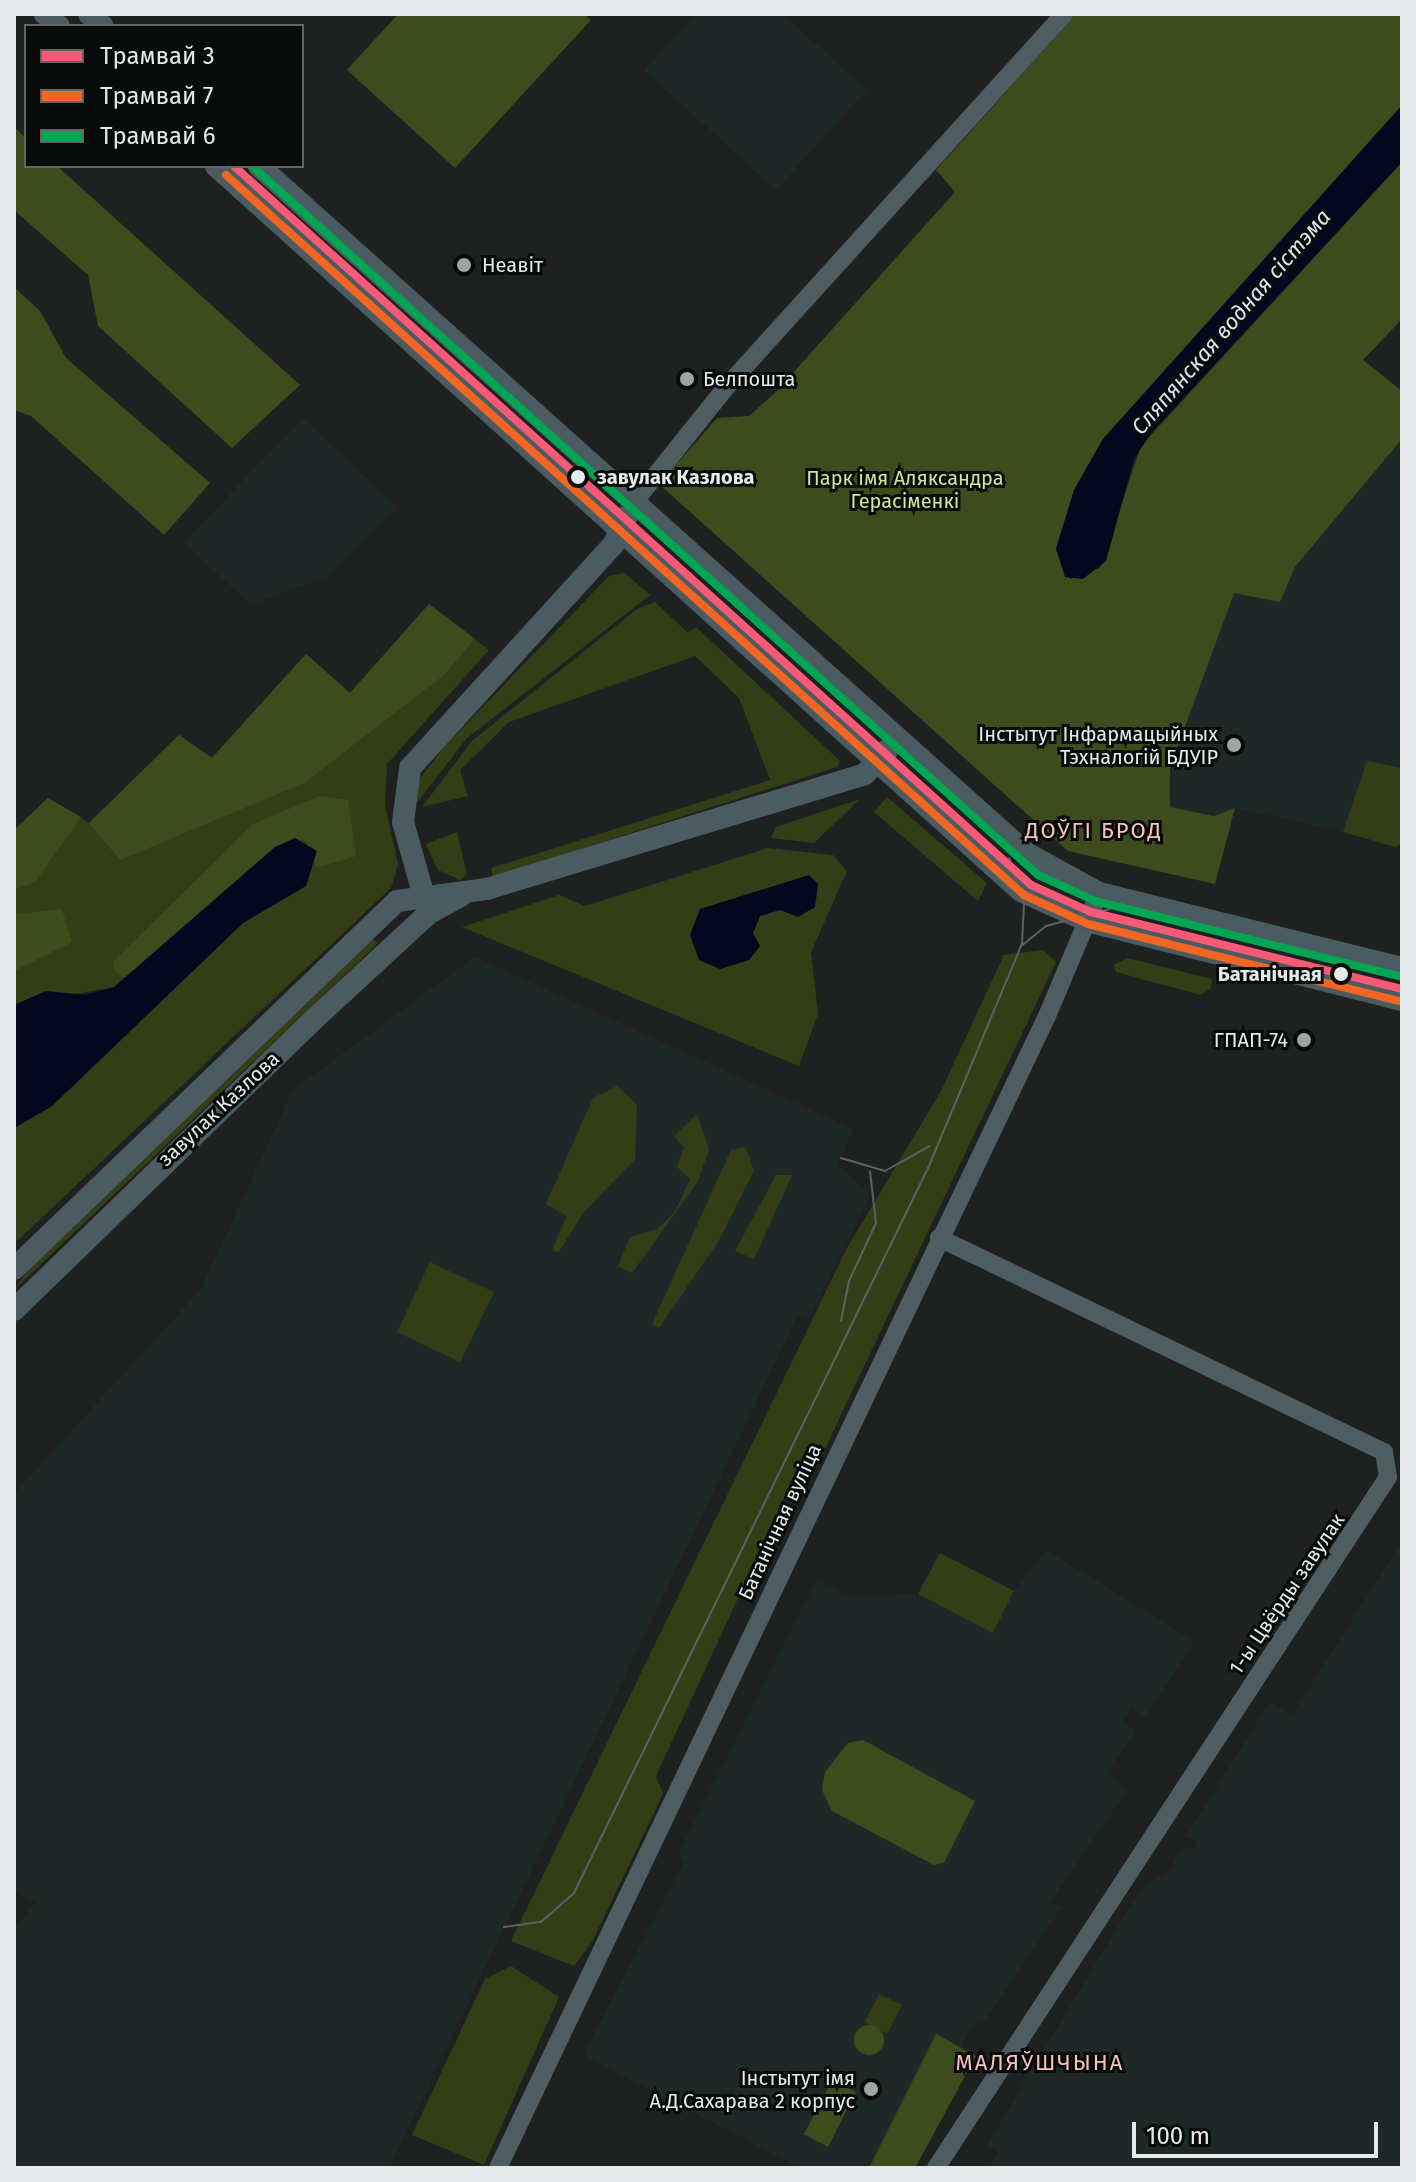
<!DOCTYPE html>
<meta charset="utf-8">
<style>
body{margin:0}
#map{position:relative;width:1416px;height:2182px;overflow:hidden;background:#1f2120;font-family:"Fira Sans",sans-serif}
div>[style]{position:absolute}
.built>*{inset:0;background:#1e2927}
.green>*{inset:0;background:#333e17}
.forest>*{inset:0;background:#3e4b1d}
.round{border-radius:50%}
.water>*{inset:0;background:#03081f}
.minor>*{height:18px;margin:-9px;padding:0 9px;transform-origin:9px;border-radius:9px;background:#4d5d61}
.major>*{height:22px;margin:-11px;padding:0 11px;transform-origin:11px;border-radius:11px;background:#4a5c61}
.tram>*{height:2px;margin:-1px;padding:0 1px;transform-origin:1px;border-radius:1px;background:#5a6264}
.tram-1>*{height:8px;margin:-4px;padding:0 4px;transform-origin:4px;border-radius:4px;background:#f75a77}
.tram-2>*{height:8px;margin:-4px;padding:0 4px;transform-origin:4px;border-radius:4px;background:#f26522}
.tram-3>*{height:8px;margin:-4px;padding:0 4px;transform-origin:4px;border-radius:4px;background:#00a651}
.dots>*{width:22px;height:22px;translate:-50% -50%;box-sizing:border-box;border:4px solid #090b0b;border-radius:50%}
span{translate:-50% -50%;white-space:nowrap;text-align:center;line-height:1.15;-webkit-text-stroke:6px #090b0b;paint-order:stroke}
.poi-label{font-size:20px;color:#e7eaea}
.left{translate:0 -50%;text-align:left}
.right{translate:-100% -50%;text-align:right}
.stop-label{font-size:20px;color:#e7eaea;font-weight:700}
.park-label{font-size:20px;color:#cee897}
.street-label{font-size:20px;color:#e7eaea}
.water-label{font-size:22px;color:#dae6f3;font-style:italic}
.neighbourhood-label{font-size:22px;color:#f6c3bc;letter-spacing:2px}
.frame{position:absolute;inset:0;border:16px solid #e7eaea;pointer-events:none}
.legend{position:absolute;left:24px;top:24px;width:280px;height:144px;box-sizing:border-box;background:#090b0b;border:2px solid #626464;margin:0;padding:10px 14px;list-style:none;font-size:24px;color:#e7eaea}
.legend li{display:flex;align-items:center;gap:16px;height:40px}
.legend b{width:40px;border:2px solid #626464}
.scale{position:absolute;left:1132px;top:2122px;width:246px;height:36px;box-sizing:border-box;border:4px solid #e7eaea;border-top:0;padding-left:10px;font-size:24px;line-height:28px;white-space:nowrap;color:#e7eaea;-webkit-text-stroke:6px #090b0b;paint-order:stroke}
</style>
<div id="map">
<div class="built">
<i style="clip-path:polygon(696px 14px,783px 14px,867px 90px,776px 190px,644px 70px)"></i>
<i style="clip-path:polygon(303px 418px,397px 507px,328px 576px,250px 605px,184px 542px)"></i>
<i style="clip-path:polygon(1402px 439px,1402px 844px,1235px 808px,1214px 816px,1170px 807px,1165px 794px,1186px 713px,1234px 592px,1280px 601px,1295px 567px)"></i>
<i style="clip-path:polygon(475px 957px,853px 1129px,838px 1165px,871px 1194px,808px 1319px,798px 1315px,389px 2168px,14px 2168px,14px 1929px,36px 1902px,14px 1892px,14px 1494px,201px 1289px,293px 1090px)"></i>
<i style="clip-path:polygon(1402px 1541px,1402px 2168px,988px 2168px,998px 2153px,987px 2145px,1133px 1901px,1149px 1882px,1178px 1867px,1173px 1863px,1183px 1845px,1192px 1850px,1197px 1842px,1186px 1836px,1270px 1702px,1292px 1715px)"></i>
<i style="clip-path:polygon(1046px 1550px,1194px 1641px,1146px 1717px,1132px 1708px,1123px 1722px,1137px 1731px,1105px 1774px,1128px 1789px,1050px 1903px,1062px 1907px,985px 2021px,972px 2026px,897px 2168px,800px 2168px,583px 2055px,684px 1862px,678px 1854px,817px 1579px,853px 1597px,918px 1594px,940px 1553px,1014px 1591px)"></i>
</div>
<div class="green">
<i style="clip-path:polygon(625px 573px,650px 595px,466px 739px,416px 804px,418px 781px,444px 747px,609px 576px)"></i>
<i style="clip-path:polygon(655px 602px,688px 633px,696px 627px,840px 761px,837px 767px,493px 877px,491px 868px,770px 780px,739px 698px,695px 656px,509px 722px,460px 770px,468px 796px,422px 807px,472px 741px,637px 609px)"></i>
<i style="clip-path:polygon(429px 604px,489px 650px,387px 764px,385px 805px,398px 864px,391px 888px,14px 1244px,14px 1128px,52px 1106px,243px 923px,313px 878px,114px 987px,14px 1005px,14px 830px,48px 798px,89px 823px,179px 735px,212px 758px,306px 654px,350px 693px)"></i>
<i style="clip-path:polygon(1367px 761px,1402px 768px,1402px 843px,1396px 847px,1343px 832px)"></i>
<i style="clip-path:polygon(887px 797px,987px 883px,978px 901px,874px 812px)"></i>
<i style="clip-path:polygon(860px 799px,814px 843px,771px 838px,776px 827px)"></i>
<i style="clip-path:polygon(457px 832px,467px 874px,460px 880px,438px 870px,426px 844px)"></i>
<i style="clip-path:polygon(768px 848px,833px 855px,847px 871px,811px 952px,818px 1014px,799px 1066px,462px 927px,559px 895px,585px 906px)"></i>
<i style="clip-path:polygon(372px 938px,378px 943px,14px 1290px,38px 1256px)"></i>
<i style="clip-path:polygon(1043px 950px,1056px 962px,812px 1476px,793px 1479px,656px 1776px,663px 1794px,592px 1942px,574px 1966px,511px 1941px,847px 1248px,941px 1091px,1004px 955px)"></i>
<i style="clip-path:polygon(1127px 958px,1212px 979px,1211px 988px,1201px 995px,1116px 972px,1114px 965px)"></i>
<i style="clip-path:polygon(617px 1086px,637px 1105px,635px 1159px,584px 1212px,558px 1253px,552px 1250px,567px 1216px,546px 1204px,593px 1098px)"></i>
<i style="clip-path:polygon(697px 1114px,709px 1149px,698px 1181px,632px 1273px,618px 1266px,630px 1237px,657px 1229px,675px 1212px,690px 1179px,677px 1167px,684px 1147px,674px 1136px)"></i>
<i style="clip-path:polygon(746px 1147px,754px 1171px,720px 1239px,659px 1328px,652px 1324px,731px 1150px)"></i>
<i style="clip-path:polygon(776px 1175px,792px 1175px,754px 1259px,735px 1251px)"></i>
<i style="clip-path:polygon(430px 1262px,494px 1292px,460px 1362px,397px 1332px)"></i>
<i style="clip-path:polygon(940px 1553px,1014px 1591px,993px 1633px,918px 1594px)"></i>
<i style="clip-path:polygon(511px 1966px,559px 1997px,484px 2165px,412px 2135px,485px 1979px)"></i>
<i style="clip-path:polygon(879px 1994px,902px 2005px,887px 2034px,865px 2022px)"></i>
</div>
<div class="forest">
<i style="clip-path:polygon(398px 14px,584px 14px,591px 20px,455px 168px,347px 70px)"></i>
<i style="clip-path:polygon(1076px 14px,1402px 14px,1400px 110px,1103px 439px,1074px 490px,1056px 549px,1070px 579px,1100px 568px,1141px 446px,1402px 162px,1402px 319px,1363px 360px,1402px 391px,1402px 439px,1295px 567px,1280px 602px,1234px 593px,1170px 768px,1170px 807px,1214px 816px,1235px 808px,1215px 884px,1068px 851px,659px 484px,717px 418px,749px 416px,775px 393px,955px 192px,936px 170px)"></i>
<i style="clip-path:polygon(14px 127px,26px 138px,26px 166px,57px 166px,300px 385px,232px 448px,98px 326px,88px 275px,14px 210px)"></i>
<i style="clip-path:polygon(14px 287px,40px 311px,66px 358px,210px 483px,164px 535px,31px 416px,14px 410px)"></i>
<i style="clip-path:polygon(429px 604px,475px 639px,444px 675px,304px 783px,120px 860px,89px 823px,179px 735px,212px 758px,306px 654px,350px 693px)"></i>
<i style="clip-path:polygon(320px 796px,348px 800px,356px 856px,317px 868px,305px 839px,275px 847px,125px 979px,116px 972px,113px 962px,253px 824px)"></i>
<i style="clip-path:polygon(48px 798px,81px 817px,35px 882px,14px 890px,14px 830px)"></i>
<i style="clip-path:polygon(62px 909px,72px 942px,14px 971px,14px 914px)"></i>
<i style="clip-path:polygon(863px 1740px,975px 1801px,944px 1863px,934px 1865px,832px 1811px,822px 1790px,825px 1772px,848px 1743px)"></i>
<i class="round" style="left:854px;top:2025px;width:30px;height:30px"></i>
<i style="clip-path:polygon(936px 2034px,976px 2056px,915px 2168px,869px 2168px)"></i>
<i style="clip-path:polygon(832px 2080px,856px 2092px,828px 2147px,804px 2134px)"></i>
</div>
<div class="water">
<i style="clip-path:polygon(1402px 105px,1402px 162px,1151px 433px,1134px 459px,1106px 561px,1083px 579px,1065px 577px,1056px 549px,1074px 490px,1103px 439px)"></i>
<i style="clip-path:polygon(295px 838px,317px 851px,306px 886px,243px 923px,52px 1106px,14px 1128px,14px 1005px,46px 991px,86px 995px,114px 987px,275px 847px)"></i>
<i style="clip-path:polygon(809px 875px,818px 884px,815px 907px,798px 917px,780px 910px,760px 916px,753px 933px,760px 946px,749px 960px,720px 969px,699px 960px,690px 935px,700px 909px)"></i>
</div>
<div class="minor">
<i style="left:635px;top:501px;width:149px;rotate:-51.3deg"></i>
<i style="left:728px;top:385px;width:501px;rotate:-47.83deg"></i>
<i style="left:498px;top:2168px;width:1276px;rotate:-64.52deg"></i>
<i style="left:1047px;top:1016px;width:134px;rotate:-67.1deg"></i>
<i style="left:936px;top:2168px;width:826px;rotate:-56.81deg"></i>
<i style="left:1388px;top:1477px;width:25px;rotate:-99deg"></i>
<i style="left:1384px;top:1452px;width:494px;rotate:-154.3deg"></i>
</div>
<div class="major">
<i style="left:45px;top:14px;width:18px;rotate:41deg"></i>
<i style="left:89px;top:14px;width:18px;rotate:41deg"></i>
<i style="left:216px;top:166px;width:1083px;rotate:42.01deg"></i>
<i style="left:1021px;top:891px;width:72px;rotate:24.4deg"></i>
<i style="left:1087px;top:921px;width:325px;rotate:14.1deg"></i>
<i style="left:259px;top:166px;width:1030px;rotate:41.85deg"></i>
<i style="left:1026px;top:853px;width:83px;rotate:28.7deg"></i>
<i style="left:1099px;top:893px;width:312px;rotate:13.9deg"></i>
<i style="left:427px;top:907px;width:88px;rotate:-105.8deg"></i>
<i style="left:403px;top:822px;width:54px;rotate:-82.6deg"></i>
<i style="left:410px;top:768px;width:302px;rotate:-47.7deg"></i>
<i style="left:613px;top:545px;width:32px;rotate:-64deg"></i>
<i style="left:14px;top:1269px;width:531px;rotate:-43.86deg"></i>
<i style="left:397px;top:901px;width:91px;rotate:-7.6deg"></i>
<i style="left:487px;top:889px;width:395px;rotate:-16.9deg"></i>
<i style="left:865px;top:774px;width:33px;rotate:-47deg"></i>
<i style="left:14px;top:1310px;width:414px;rotate:-44.1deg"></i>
<i style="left:311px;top:1022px;width:159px;rotate:-42.7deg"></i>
<i style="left:428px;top:914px;width:38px;rotate:-29deg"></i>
</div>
<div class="tram">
<i style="left:1020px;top:947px;width:33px;rotate:-39deg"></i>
<i style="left:1046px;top:926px;width:66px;rotate:-14.9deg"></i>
<i style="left:841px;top:1158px;width:46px;rotate:16.5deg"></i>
<i style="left:885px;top:1171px;width:51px;rotate:-29.1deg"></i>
<i style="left:841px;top:1321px;width:41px;rotate:-78.7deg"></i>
<i style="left:849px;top:1281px;width:64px;rotate:-65deg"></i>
<i style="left:876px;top:1223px;width:52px;rotate:-96.6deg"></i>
<i style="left:504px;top:1927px;width:37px;rotate:-8deg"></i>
<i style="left:541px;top:1922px;width:44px;rotate:-41.3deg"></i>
<i style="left:574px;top:1893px;width:809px;rotate:-63.97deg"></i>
<i style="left:929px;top:1166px;width:241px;rotate:-67.3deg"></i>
<i style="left:1022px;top:944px;width:40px;rotate:-87.1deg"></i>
<i style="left:1024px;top:904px;width:48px;rotate:-108.1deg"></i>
</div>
<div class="tram-1">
<i style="left:234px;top:166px;width:1073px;rotate:42.05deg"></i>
<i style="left:1031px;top:885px;width:66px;rotate:24.2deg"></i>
<i style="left:1091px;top:912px;width:320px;rotate:13.9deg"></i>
</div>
<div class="tram-2">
<i style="left:226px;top:175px;width:1075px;rotate:42.06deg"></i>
<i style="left:1024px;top:895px;width:70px;rotate:24.4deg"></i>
<i style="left:1088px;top:924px;width:320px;rotate:13.9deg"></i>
</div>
<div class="tram-3">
<i style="left:252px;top:166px;width:1059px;rotate:42.05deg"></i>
<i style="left:1038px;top:875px;width:63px;rotate:24.5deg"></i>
<i style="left:1095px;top:901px;width:316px;rotate:13.9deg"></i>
</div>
<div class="dots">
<i style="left:464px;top:265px;background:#a1a4a3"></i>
<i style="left:687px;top:379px;background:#a1a4a3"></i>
<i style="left:578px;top:477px;background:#e7eaea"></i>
<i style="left:1234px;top:745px;background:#a1a4a3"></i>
<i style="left:1341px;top:974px;background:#e7eaea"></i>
<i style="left:1304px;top:1040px;background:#a1a4a3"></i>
<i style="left:871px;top:2089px;background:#a1a4a3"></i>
</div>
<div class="poi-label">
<span class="left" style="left:482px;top:265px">Неавіт</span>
<span class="left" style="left:703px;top:379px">Белпошта</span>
<span class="right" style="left:1218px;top:746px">Інстытут Інфармацыйных<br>Тэхналогій БДУІР</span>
<span class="right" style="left:1288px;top:1040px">ГПАП-74</span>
<span class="right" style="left:855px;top:2090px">Інстытут імя<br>А.Д.Сахарава 2 корпус</span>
</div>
<div class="stop-label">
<span class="left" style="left:597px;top:477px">завулак Казлова</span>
<span class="right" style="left:1322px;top:974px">Батанічная</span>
</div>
<div class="park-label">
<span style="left:905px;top:490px">Парк імя Аляксандра<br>Герасіменкі</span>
</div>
<div class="street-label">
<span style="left:219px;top:1109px;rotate:-43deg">завулак Казлова</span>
<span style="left:780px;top:1522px;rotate:-65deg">Батанічная вуліца</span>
<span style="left:1287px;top:1594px;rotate:-56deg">1-ы Цвёрды завулак</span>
</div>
<div class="water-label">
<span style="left:1231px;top:322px;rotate:-49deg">Сляпянская водная сістэма</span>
</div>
<div class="neighbourhood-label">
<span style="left:1094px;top:831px">ДОЎГІ БРОД</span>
<span style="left:1040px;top:2063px">МАЛЯЎШЧЫНА</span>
</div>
<div class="frame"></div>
<ul class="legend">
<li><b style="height:10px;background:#f75a77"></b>Трамвай 3</li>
<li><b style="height:10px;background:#f26522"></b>Трамвай 7</li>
<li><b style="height:10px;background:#00a651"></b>Трамвай 6</li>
</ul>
<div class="scale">100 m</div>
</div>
